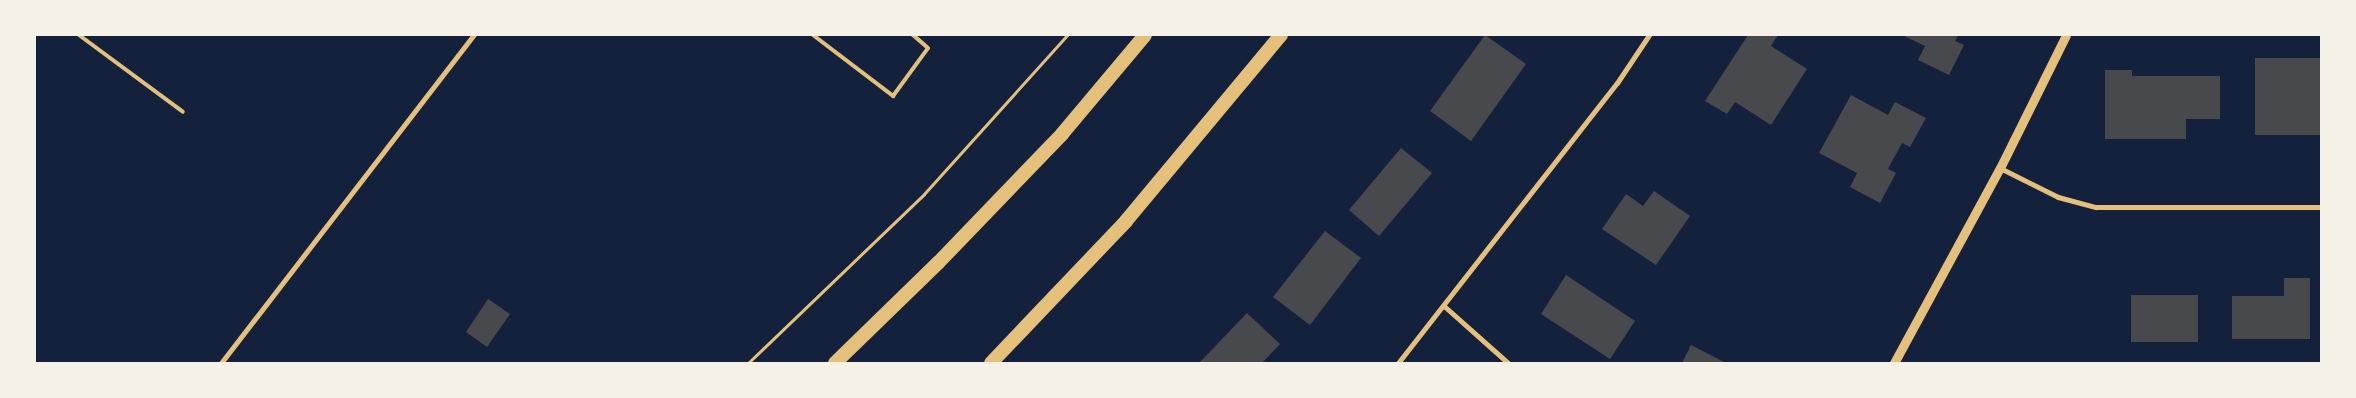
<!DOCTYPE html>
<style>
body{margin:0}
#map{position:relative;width:2356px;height:398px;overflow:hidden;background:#14213d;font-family:Overpass,sans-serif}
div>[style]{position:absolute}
.building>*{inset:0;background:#48494c}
.path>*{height:3px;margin:-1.5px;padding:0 1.5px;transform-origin:1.5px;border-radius:1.5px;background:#e5c07b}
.service>*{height:4px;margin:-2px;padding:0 2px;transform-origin:2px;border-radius:2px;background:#e5c07b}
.minor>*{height:5px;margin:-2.5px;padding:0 2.5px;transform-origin:2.5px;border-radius:2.5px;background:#e5c07b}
.tertiary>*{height:9px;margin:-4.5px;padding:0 4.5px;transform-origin:4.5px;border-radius:4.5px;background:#e5c07b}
.trunk>*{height:14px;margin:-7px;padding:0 7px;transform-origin:7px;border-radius:7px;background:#e5c07b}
span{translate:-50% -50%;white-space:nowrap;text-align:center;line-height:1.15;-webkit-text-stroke:5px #f6f1e7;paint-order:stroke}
.frame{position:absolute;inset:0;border:36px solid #f6f1e7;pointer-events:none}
</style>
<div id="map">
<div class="building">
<i style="clip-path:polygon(1485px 35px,1526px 64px,1471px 141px,1430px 111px)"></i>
<i style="clip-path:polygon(1748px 35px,1778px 35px,1771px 46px,1807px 69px,1771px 125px,1735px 102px,1727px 114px,1705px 101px)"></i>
<i style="clip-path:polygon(1902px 35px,1958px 35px,1955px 41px,1964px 45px,1949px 75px,1918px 60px,1925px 46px)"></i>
<i style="clip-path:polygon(2255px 58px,2321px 58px,2321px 135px,2255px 135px)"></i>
<i style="clip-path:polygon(2105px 70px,2132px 70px,2132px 76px,2220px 76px,2220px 119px,2186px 119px,2186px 139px,2105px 139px)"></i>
<i style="clip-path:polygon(1851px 95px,1888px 115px,1895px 102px,1926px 118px,1910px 147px,1902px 143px,1888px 169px,1896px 173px,1880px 203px,1850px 187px,1857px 173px,1819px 153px)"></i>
<i style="clip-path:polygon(1401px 148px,1432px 173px,1379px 236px,1349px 210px)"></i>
<i style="clip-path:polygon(1654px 191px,1690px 216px,1656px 265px,1602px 229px,1626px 194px,1643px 206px)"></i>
<i style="clip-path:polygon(1325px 231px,1361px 258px,1310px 325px,1273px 297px)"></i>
<i style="clip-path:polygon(1566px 275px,1635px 321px,1610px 359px,1541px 314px)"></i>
<i style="clip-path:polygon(2284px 278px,2310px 278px,2310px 339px,2232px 339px,2232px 296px,2284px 296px)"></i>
<i style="clip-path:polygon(2131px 295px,2198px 295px,2198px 342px,2131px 342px)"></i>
<i style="clip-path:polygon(488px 299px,510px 314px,487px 347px,466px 332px)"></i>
<i style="clip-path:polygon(1247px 313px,1280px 344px,1262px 363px,1199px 363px)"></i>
<i style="clip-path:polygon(1691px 345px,1726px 363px,1682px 363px)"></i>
</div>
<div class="path">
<i style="left:748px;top:363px;width:244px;rotate:-43.8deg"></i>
<i style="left:924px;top:194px;width:214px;rotate:-48deg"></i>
</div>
<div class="service">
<i style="left:79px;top:35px;width:129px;rotate:36.5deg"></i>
<i style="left:813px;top:35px;width:101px;rotate:37.3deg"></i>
<i style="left:893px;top:96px;width:59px;rotate:-53.9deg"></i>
<i style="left:928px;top:48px;width:20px;rotate:-139deg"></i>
</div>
<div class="minor">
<i style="left:2000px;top:168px;width:65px;rotate:26.6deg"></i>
<i style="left:2058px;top:197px;width:39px;rotate:15deg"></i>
<i style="left:2096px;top:207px;width:225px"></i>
<i style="left:1444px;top:306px;width:86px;rotate:41.7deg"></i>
<i style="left:221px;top:363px;width:414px;rotate:-52.4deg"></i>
<i style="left:1398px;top:363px;width:355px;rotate:-52deg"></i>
<i style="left:1617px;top:83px;width:58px;rotate:-56.3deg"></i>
</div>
<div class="tertiary">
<i style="left:1894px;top:363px;width:222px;rotate:-61.5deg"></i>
<i style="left:2000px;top:168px;width:148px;rotate:-63.6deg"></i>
</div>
<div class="trunk">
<i style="left:835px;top:363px;width:144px;rotate:-44.2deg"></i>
<i style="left:938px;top:263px;width:179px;rotate:-46.1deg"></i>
<i style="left:1062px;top:134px;width:129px;rotate:-50deg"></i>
<i style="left:991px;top:363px;width:196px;rotate:-46.4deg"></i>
<i style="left:1126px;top:221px;width:242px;rotate:-50.2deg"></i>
</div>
<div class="frame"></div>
</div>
